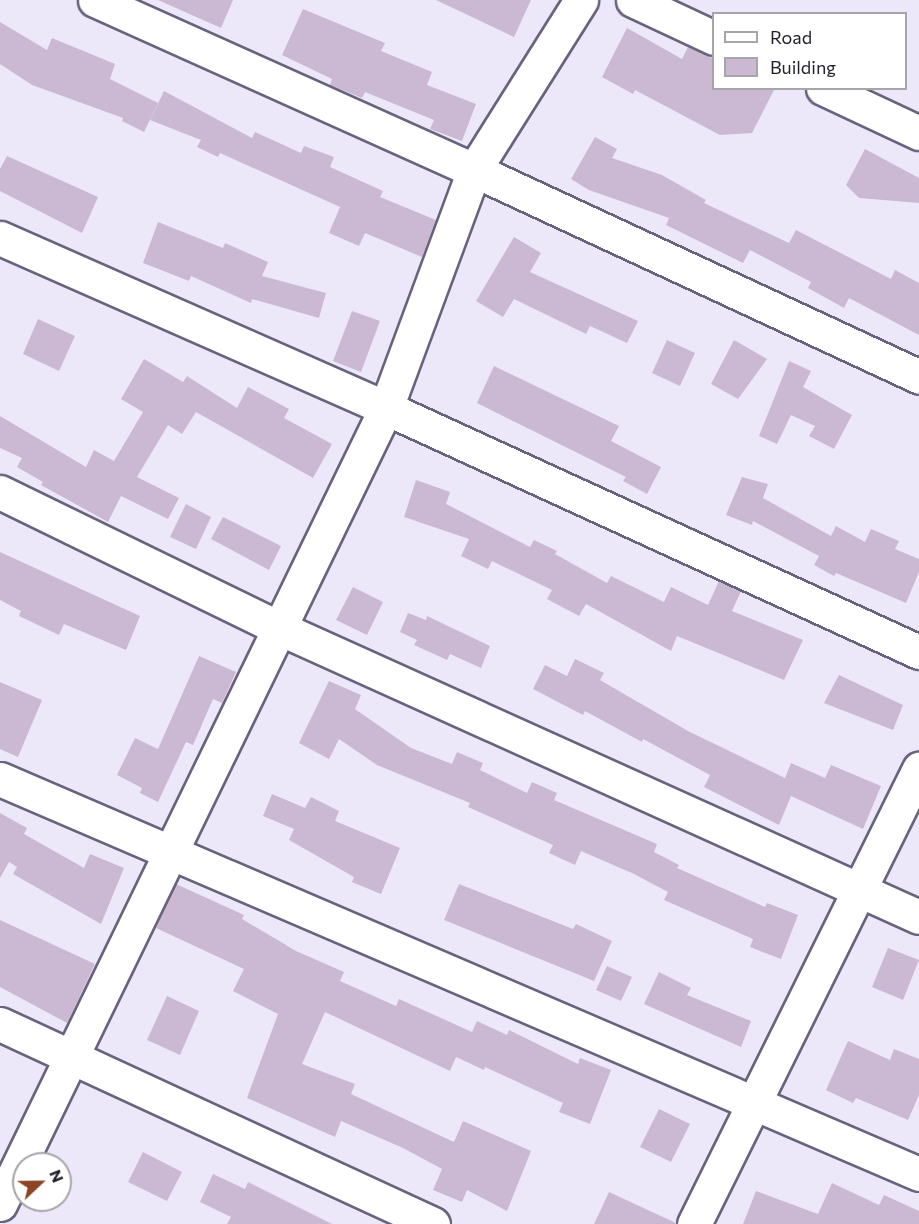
<!DOCTYPE html>
<style>
body{margin:0}
#map{position:relative;width:919px;height:1224px;overflow:hidden;background:#ece8fa;font-family:Commissioner,sans-serif}
div>[style]{position:absolute}
.building>*{inset:0;background:#cbb9d3}
.roads{filter:drop-shadow(2px 0 #68637d) drop-shadow(-2px 0 #68637d) drop-shadow(0 2px #68637d) drop-shadow(0 -2px #68637d)}
.street>*{height:33px;margin:-16.5px;padding:0 16.5px;transform-origin:16.5px;border-radius:16.5px;background:#fff}
span{translate:-50% -50%;white-space:nowrap;text-align:center;line-height:1.15;-webkit-text-stroke:5px #fff;paint-order:stroke}
.legend{position:absolute;left:712px;top:12px;width:195px;height:78px;box-sizing:border-box;background:#fff;border:2px solid #a6a5a9;margin:0;padding:8px 10px;list-style:none;font-size:18px;color:#201e28}
.legend li{display:flex;align-items:center;gap:12px;height:30px}
.legend b{width:30px;border:2px solid #a6a5a9}
.north{position:absolute;left:12px;top:1152px;width:60px;height:60px;box-sizing:border-box;background:#fff;border:2px solid #a6a5a9;border-radius:50%;rotate:68deg;font-size:16px;font-weight:700;line-height:24px;text-align:center;color:#201e28}
.north::after{content:'';display:block;margin:auto;width:21px;height:27px;background:#8c4424;clip-path:polygon(50% 0,100% 100%,50% 72%,0 100%)}
</style>
<div id="map">
<div class="building">
<i style="clip-path:polygon(158px 0,233px 0,221px 28px)"></i>
<i style="clip-path:polygon(436px 0,531px 0,514px 37px)"></i>
<i style="clip-path:polygon(303px 9px,385px 43px,381px 51px,432px 72px,427px 85px,476px 104px,462px 141px,430px 129px,434px 120px,365px 92px,362px 98px,330px 85px,332px 79px,282px 55px)"></i>
<i style="clip-path:polygon(0 22px,47px 50px,52px 38px,115px 64px,110px 79px,158px 103px,144px 132px,122px 121px,123px 118px,32px 85px,0 64px)"></i>
<i style="clip-path:polygon(627px 28px,682px 59px,688px 47px,714px 59px,714px 88px,775px 88px,752px 133px,720px 135px,635px 90px,633px 94px,602px 77px)"></i>
<i style="clip-path:polygon(164px 91px,252px 138px,255px 132px,301px 153px,304px 146px,334px 157px,330px 167px,383px 191px,380px 197px,436px 220px,422px 257px,365px 233px,359px 246px,329px 233px,340px 207px,220px 153px,218px 157px,197px 147px,201px 140px,150px 120px)"></i>
<i style="clip-path:polygon(595px 137px,617px 149px,612px 158px,662px 175px,706px 200px,704px 203px,789px 243px,796px 230px,891px 279px,895px 270px,919px 283px,919px 335px,849px 298px,844px 308px,808px 288px,811px 282px,750px 250px,743px 263px,666px 225px,669px 218px,589px 190px,571px 179px)"></i>
<i style="clip-path:polygon(865px 149px,919px 178px,919px 203px,859px 198px,846px 185px)"></i>
<i style="clip-path:polygon(7px 156px,98px 197px,82px 233px,0 191px,0 169px)"></i>
<i style="clip-path:polygon(158px 222px,223px 248px,225px 243px,268px 262px,262px 276px,326px 293px,319px 318px,252px 299px,251px 303px,191px 276px,189px 281px,143px 263px)"></i>
<i style="clip-path:polygon(514px 237px,541px 253px,530px 272px,638px 321px,627px 343px,590px 326px,586px 334px,514px 299px,503px 317px,476px 301px)"></i>
<i style="clip-path:polygon(352px 311px,380px 321px,361px 372px,333px 361px)"></i>
<i style="clip-path:polygon(38px 319px,75px 336px,59px 371px,23px 354px)"></i>
<i style="clip-path:polygon(667px 340px,695px 353px,680px 386px,652px 373px)"></i>
<i style="clip-path:polygon(734px 340px,767px 359px,738px 399px,711px 384px)"></i>
<i style="clip-path:polygon(144px 359px,183px 382px,187px 376px,237px 408px,248px 387px,289px 409px,284px 418px,332px 444px,313px 478px,196px 412px,182px 434px,168px 425px,137px 477px,179px 498px,168px 519px,121px 496px,108px 522px,41px 485px,43px 482px,17px 467px,22px 458px,0 448px,0 416px,86px 467px,94px 450px,114px 461px,143px 412px,121px 399px)"></i>
<i style="clip-path:polygon(789px 361px,811px 371px,803px 387px,852px 415px,834px 449px,809px 436px,815px 426px,791px 415px,777px 444px,759px 436px)"></i>
<i style="clip-path:polygon(494px 366px,619px 426px,611px 441px,661px 467px,647px 494px,623px 481px,626px 477px,477px 403px)"></i>
<i style="clip-path:polygon(742px 477px,768px 484px,763px 498px,831px 536px,836px 526px,865px 542px,871px 529px,899px 541px,895px 549px,919px 559px,919px 572px,906px 603px,836px 573px,834px 576px,814px 565px,819px 556px,753px 521px,752px 525px,726px 515px)"></i>
<i style="clip-path:polygon(416px 480px,450px 492px,446px 504px,530px 547px,534px 540px,557px 551px,555px 554px,607px 583px,611px 576px,664px 602px,671px 587px,708px 605px,719px 581px,741px 591px,732px 611px,803px 640px,784px 680px,677px 636px,671px 651px,586px 604px,579px 616px,547px 599px,552px 590px,492px 561px,488px 569px,461px 556px,469px 539px,404px 517px)"></i>
<i style="clip-path:polygon(186px 504px,211px 517px,196px 549px,170px 537px)"></i>
<i style="clip-path:polygon(223px 517px,281px 546px,269px 570px,211px 539px)"></i>
<i style="clip-path:polygon(0 552px,140px 616px,126px 650px,64px 624px,59px 635px,19px 616px,21px 611px,0 600px)"></i>
<i style="clip-path:polygon(353px 587px,383px 602px,367px 635px,336px 620px)"></i>
<i style="clip-path:polygon(408px 613px,426px 620px,427px 616px,490px 646px,481px 668px,450px 654px,447px 660px,414px 645px,417px 640px,400px 632px)"></i>
<i style="clip-path:polygon(199px 656px,236px 672px,222px 703px,213px 699px,193px 745px,186px 742px,158px 802px,140px 793px,142px 788px,117px 775px,135px 738px,158px 749px)"></i>
<i style="clip-path:polygon(575px 659px,604px 673px,600px 680px,688px 731px,785px 778px,791px 763px,825px 778px,831px 765px,881px 786px,863px 829px,791px 796px,779px 825px,704px 787px,710px 775px,643px 739px,642px 742px,585px 711px,583px 715px,533px 689px,545px 665px,567px 676px)"></i>
<i style="clip-path:polygon(839px 675px,903px 705px,893px 730px,824px 703px)"></i>
<i style="clip-path:polygon(329px 681px,361px 695px,355px 709px,411px 748px,452px 764px,457px 752px,483px 763px,480px 770px,527px 793px,532px 782px,557px 793px,554px 800px,657px 844px,654px 852px,679px 865px,677px 868px,765px 907px,767px 903px,798px 915px,781px 959px,750px 947px,753px 939px,664px 900px,668px 892px,634px 874px,581px 851px,575px 865px,549px 853px,553px 845px,468px 807px,470px 803px,377px 765px,339px 739px,329px 759px,299px 743px)"></i>
<i style="clip-path:polygon(0 682px,42px 700px,18px 757px,0 749px)"></i>
<i style="clip-path:polygon(272px 794px,305px 808px,311px 797px,339px 811px,335px 821px,400px 848px,381px 894px,352px 882px,354px 877px,289px 840px,294px 829px,263px 816px)"></i>
<i style="clip-path:polygon(0 813px,27px 828px,24px 834px,84px 868px,90px 854px,124px 868px,101px 924px,13px 874px,17px 867px,9px 862px,0 878px)"></i>
<i style="clip-path:polygon(176px 884px,244px 915px,242px 919px,296px 951px,344px 972px,340px 981px,396px 1006px,399px 999px,472px 1032px,477px 1021px,507px 1035px,509px 1030px,578px 1064px,580px 1058px,611px 1070px,590px 1124px,559px 1112px,563px 1103px,485px 1067px,484px 1070px,456px 1057px,450px 1071px,325px 1012px,302px 1064px,355px 1084px,351px 1094px,454px 1142px,463px 1121px,531px 1151px,507px 1211px,467px 1190px,462px 1202px,433px 1190px,442px 1169px,403px 1148px,341px 1121px,335px 1137px,247px 1098px,278px 1014px,233px 991px,244px 969px,156px 928px)"></i>
<i style="clip-path:polygon(459px 884px,573px 929px,576px 924px,612px 941px,594px 981px,444px 920px)"></i>
<i style="clip-path:polygon(0 920px,95px 964px,67px 1023px,0 987px)"></i>
<i style="clip-path:polygon(888px 948px,919px 960px,903px 1000px,872px 987px)"></i>
<i style="clip-path:polygon(607px 966px,632px 977px,621px 1001px,596px 990px)"></i>
<i style="clip-path:polygon(659px 972px,691px 988px,687px 995px,751px 1021px,741px 1047px,644px 1004px)"></i>
<i style="clip-path:polygon(167px 996px,199px 1011px,180px 1055px,147px 1040px)"></i>
<i style="clip-path:polygon(848px 1041px,890px 1060px,894px 1049px,919px 1059px,919px 1095px,908px 1120px,856px 1098px,853px 1103px,826px 1090px)"></i>
<i style="clip-path:polygon(659px 1109px,690px 1124px,671px 1162px,640px 1147px)"></i>
<i style="clip-path:polygon(143px 1152px,182px 1172px,167px 1201px,128px 1182px)"></i>
<i style="clip-path:polygon(213px 1174px,245px 1189px,248px 1182px,332px 1224px,227px 1224px,231px 1217px,200px 1202px)"></i>
<i style="clip-path:polygon(832px 1183px,879px 1205px,884px 1195px,919px 1211px,919px 1224px,743px 1224px,756px 1191px,818px 1214px)"></i>
<i style="clip-path:polygon(609px 1192px,676px 1223px,675px 1224px,594px 1224px)"></i>
</div>
<div class="roads">
<div class="street">
<i style="left:95px;top:0;width:415px;rotate:24.2deg"></i>
<i style="left:474px;top:170px;width:491px;rotate:24.9deg"></i>
<i style="left:633px;top:0;width:89px;rotate:25.1deg"></i>
<i style="left:823px;top:88px;width:106px;rotate:25.1deg"></i>
<i style="left:0;top:238px;width:422px;rotate:23.8deg"></i>
<i style="left:386px;top:408px;width:586px;rotate:24.6deg"></i>
<i style="left:0;top:492px;width:310px;rotate:26deg"></i>
<i style="left:279px;top:628px;width:702px;rotate:24.3deg"></i>
<i style="left:0;top:779px;width:1000px;rotate:23.26deg"></i>
<i style="left:0;top:1024px;width:477px;rotate:24.8deg"></i>
<i style="left:0;top:1204px;width:885px;rotate:-64.13deg"></i>
<i style="left:386px;top:408px;width:254px;rotate:-69.7deg"></i>
<i style="left:474px;top:170px;width:201px;rotate:-57.8deg"></i>
<i style="left:694px;top:1224px;width:508px;rotate:-63.69deg"></i>
</div>
</div>
<ul class="legend">
<li><b style="height:8px;background:#fff"></b>Road</li>
<li><b style="height:16px;background:#cbb9d3"></b>Building</li>
</ul>
<div class="north">N</div>
</div>
